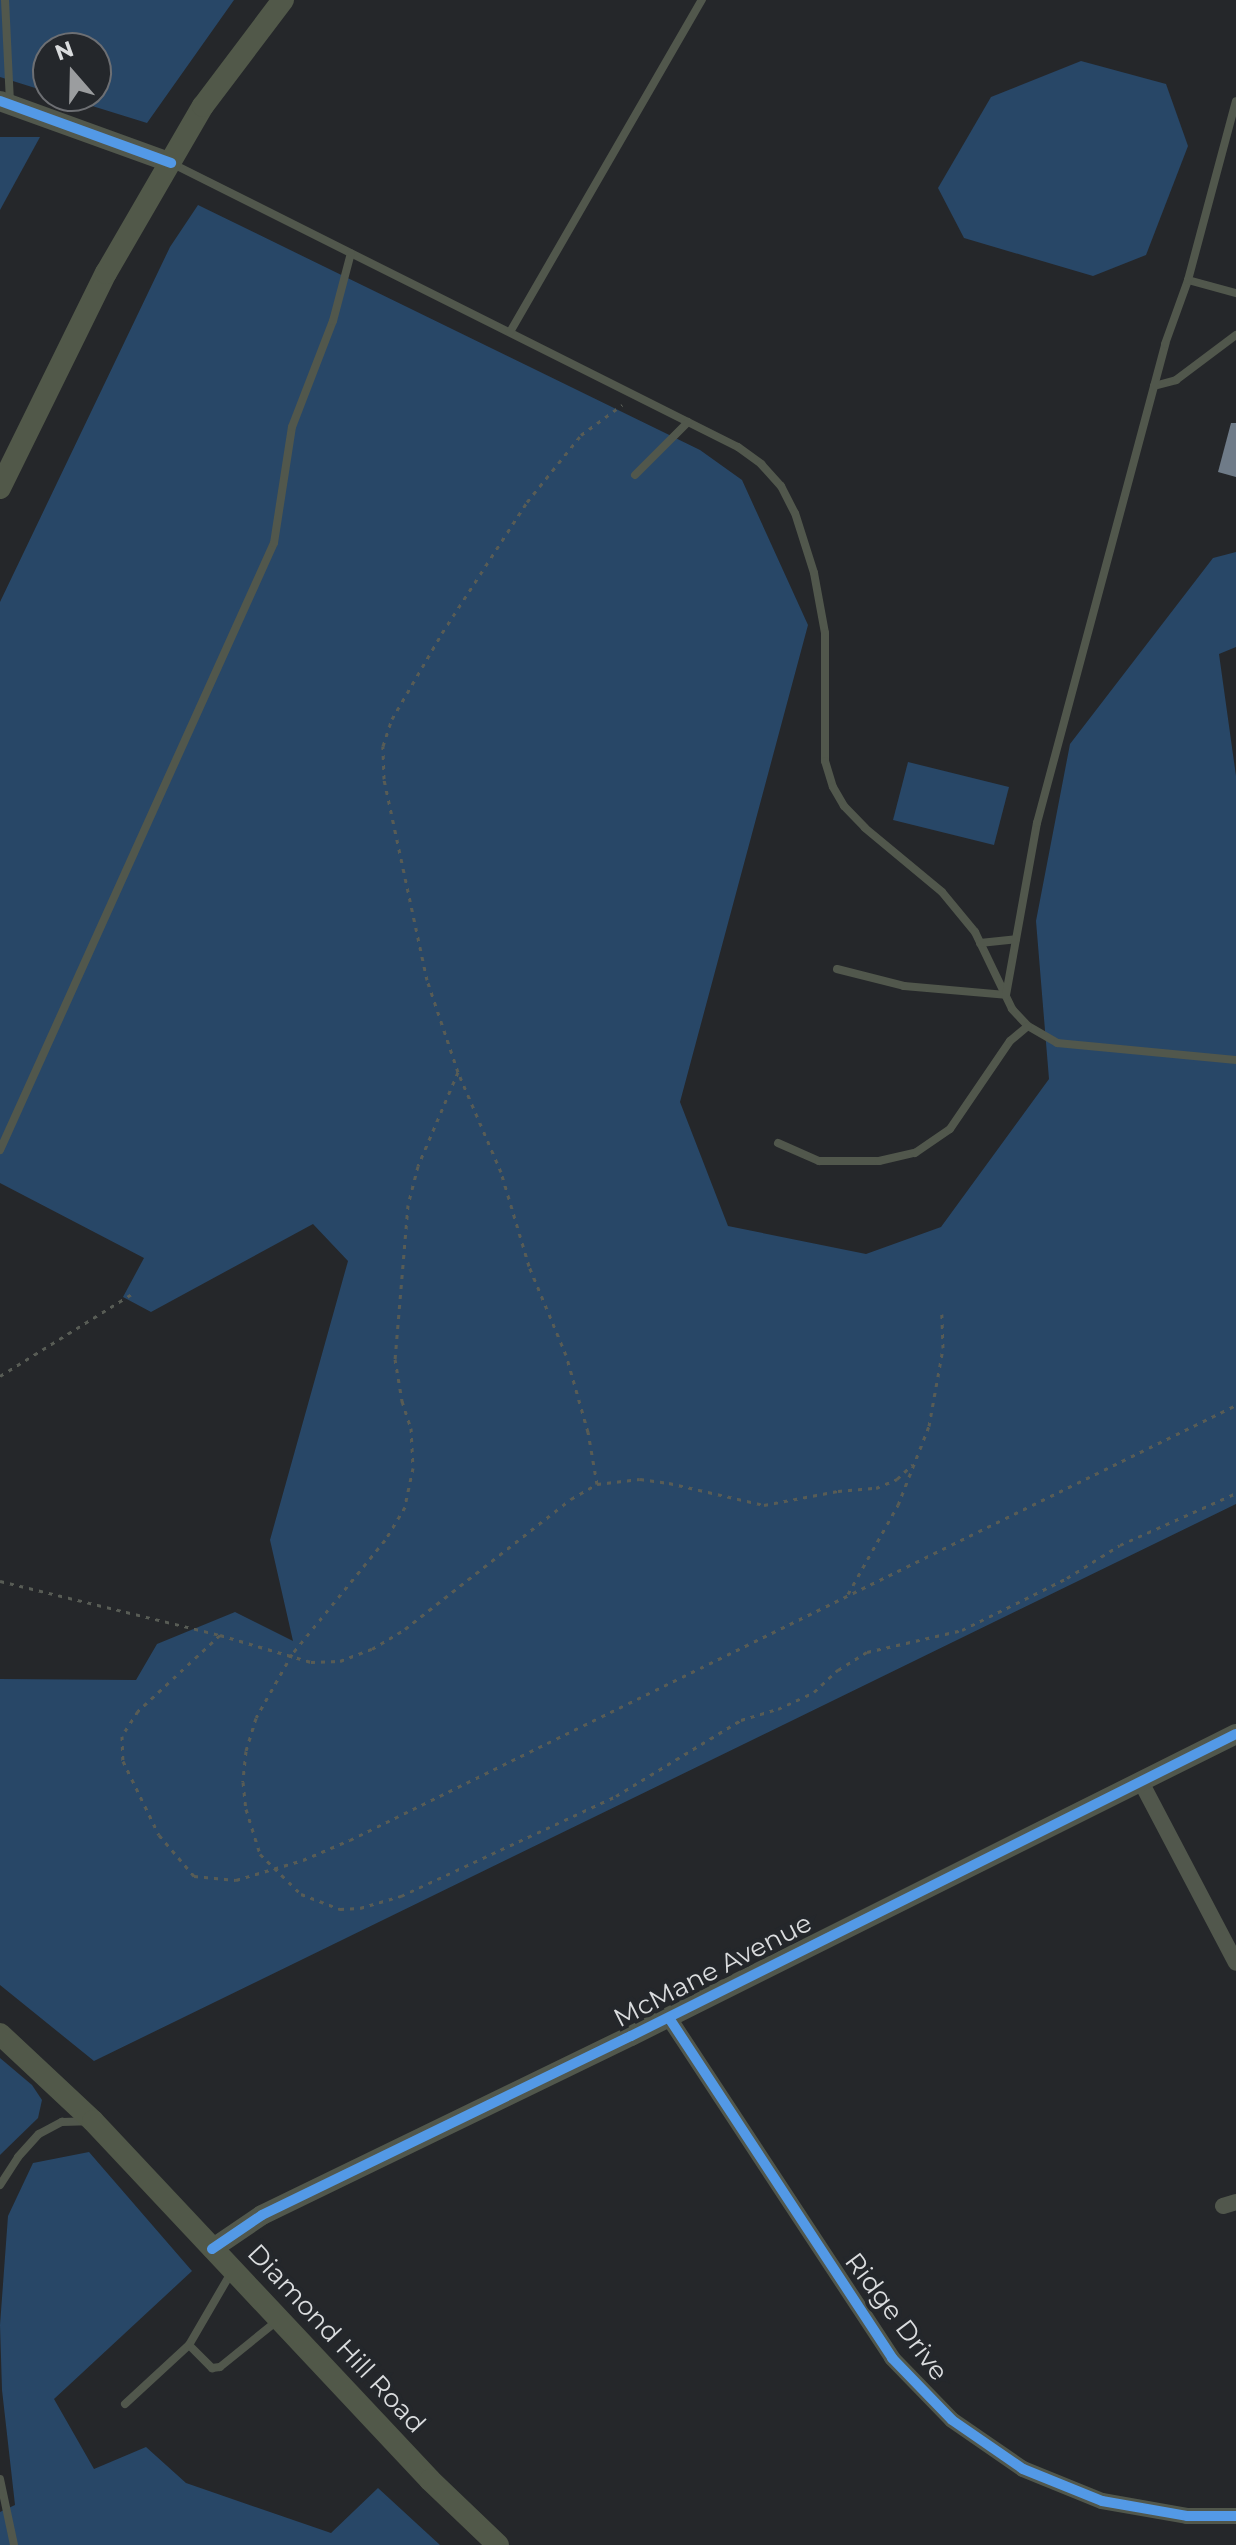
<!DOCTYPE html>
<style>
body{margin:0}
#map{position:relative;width:1236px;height:2545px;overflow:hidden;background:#25272a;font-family:Montserrat,sans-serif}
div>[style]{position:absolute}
.green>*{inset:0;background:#284767}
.building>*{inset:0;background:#6f7b88}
.path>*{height:3px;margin-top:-1.5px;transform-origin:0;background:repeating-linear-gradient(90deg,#585c55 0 4px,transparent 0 10px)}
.service>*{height:8px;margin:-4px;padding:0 4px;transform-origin:4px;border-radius:4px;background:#51574c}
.minor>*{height:16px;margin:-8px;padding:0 8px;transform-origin:8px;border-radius:8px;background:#51574c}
.tertiary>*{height:20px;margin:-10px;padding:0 10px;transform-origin:10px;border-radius:10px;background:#51574c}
.secondary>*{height:22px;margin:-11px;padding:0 11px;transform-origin:11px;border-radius:11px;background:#515849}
.cycleway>*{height:10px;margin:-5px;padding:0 5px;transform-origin:5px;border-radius:5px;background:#5399e6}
span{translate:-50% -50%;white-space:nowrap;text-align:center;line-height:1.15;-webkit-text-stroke:8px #24272b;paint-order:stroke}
.street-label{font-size:26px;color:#dadcde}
.north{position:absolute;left:32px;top:32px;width:80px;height:80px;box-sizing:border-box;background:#24272b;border:2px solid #6d6f73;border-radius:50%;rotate:340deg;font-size:22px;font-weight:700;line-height:32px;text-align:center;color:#dadcde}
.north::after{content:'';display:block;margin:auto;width:28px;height:36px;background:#9b9d9f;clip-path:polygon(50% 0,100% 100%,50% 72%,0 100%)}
</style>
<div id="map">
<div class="green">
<i style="clip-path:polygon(0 0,234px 0,147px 123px,60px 96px,96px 96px,96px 48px,48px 48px,48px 92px,0 77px)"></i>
<i style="clip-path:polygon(1081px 61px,1166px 84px,1188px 146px,1146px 255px,1093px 276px,964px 238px,938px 188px,991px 97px)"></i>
<i style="clip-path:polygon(0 137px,40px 137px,0 210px)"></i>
<i style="clip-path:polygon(198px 205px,700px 450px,742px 480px,808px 625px,680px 1102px,728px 1226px,866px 1254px,941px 1227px,1049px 1079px,1036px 921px,1070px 744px,1213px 558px,1236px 552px,1236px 647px,1219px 654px,1236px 776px,1236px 1504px,94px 2061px,0 1985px,0 1679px,136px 1680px,157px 1644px,235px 1612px,293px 1641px,270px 1540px,348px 1261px,313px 1224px,151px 1312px,123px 1297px,144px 1258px,0 1183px,0 602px,170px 247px)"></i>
<i style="clip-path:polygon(908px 762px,1009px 787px,994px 845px,893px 820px)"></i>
<i style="clip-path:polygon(0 2058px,32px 2085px,42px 2100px,38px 2118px,0 2155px)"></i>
<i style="clip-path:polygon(89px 2152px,192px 2271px,54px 2399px,94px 2469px,146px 2447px,186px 2483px,331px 2533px,378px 2488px,440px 2545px,0 2545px,0 2512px,15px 2505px,2px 2390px,0 2325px,8px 2216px,33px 2163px)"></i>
</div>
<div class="building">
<i style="clip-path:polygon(1231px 423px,1236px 423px,1236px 477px,1218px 472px)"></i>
</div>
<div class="path">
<i style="left:458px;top:1072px;width:102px;rotate:113.1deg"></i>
<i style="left:418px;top:1166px;width:40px;rotate:104.4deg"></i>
<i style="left:408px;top:1205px;width:155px;rotate:94.8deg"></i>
<i style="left:395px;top:1359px;width:43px;rotate:80.5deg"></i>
<i style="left:402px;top:1401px;width:28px;rotate:72deg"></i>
<i style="left:411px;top:1428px;width:40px;rotate:87.1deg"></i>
<i style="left:413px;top:1468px;width:40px;rotate:102deg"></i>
<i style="left:405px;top:1507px;width:39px;rotate:121deg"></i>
<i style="left:385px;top:1540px;width:147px;rotate:129.2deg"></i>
<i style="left:292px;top:1654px;width:73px;rotate:119.4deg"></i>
<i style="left:256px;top:1718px;width:34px;rotate:107deg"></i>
<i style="left:246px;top:1751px;width:31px;rotate:96deg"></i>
<i style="left:243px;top:1782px;width:27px;rotate:84deg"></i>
<i style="left:246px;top:1809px;width:47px;rotate:72.7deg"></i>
<i style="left:260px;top:1854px;width:57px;rotate:44.3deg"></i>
<i style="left:301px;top:1894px;width:42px;rotate:21deg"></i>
<i style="left:340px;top:1909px;width:20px;rotate:-3deg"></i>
<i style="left:360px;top:1908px;width:43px;rotate:-16.3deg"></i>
<i style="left:401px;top:1896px;width:237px;rotate:-24.9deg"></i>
<i style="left:616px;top:1796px;width:146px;rotate:-31.3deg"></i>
<i style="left:741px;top:1720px;width:39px;rotate:-17deg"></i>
<i style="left:778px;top:1709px;width:40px;rotate:-25deg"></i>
<i style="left:814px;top:1692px;width:33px;rotate:-43deg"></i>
<i style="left:838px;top:1670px;width:34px;rotate:-32deg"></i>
<i style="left:867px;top:1652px;width:98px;rotate:-13deg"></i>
<i style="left:962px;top:1630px;width:117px;rotate:-26.3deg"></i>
<i style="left:1067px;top:1578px;width:62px;rotate:-31.9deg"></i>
<i style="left:1120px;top:1545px;width:127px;rotate:-24.1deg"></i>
<i style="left:0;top:1376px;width:159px;rotate:-31.9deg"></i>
<i style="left:597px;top:1484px;width:53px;rotate:-99.8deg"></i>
<i style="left:588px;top:1432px;width:80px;rotate:-105.9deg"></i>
<i style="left:566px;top:1355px;width:96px;rotate:-112.6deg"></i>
<i style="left:529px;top:1266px;width:98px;rotate:-106.6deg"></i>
<i style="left:501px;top:1172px;width:109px;rotate:-113.3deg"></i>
<i style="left:458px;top:1072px;width:97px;rotate:-108.6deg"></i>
<i style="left:427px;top:980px;width:206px;rotate:-102.1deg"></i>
<i style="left:384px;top:779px;width:33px;rotate:-92deg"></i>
<i style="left:383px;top:746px;width:28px;rotate:-72deg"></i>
<i style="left:392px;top:719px;width:99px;rotate:-59.8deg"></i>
<i style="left:442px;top:633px;width:156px;rotate:-57deg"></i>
<i style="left:527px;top:502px;width:86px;rotate:-51.1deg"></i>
<i style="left:581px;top:435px;width:51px;rotate:-36.2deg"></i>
<i style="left:0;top:1581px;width:227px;rotate:13.8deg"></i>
<i style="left:220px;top:1635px;width:95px;rotate:16.5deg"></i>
<i style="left:311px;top:1662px;width:29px;rotate:-2deg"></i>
<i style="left:340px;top:1661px;width:34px;rotate:-21deg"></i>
<i style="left:372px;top:1649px;width:39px;rotate:-31deg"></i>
<i style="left:405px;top:1629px;width:211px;rotate:-38.1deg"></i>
<i style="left:571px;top:1499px;width:30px;rotate:-30deg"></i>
<i style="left:597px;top:1484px;width:43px;rotate:-6.6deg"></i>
<i style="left:640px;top:1479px;width:29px;rotate:8deg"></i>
<i style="left:669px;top:1483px;width:98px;rotate:13deg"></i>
<i style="left:764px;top:1505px;width:75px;rotate:-10.7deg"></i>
<i style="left:838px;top:1491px;width:38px;rotate:-5deg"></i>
<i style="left:876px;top:1488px;width:23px;rotate:-23deg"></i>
<i style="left:897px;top:1479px;width:21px;rotate:-43deg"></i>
<i style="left:848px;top:1594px;width:102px;rotate:-60.7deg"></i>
<i style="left:898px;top:1505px;width:85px;rotate:-68.6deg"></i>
<i style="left:929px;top:1426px;width:79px;rotate:-79.8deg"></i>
<i style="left:943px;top:1348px;width:34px;rotate:-92deg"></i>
<i style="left:220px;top:1635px;width:112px;rotate:137.2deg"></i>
<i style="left:138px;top:1711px;width:30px;rotate:123deg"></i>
<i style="left:122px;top:1736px;width:25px;rotate:88deg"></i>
<i style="left:123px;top:1761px;width:82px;rotate:64.1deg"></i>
<i style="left:159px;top:1835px;width:54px;rotate:49.5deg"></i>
<i style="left:194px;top:1876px;width:42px;rotate:5.4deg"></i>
<i style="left:236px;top:1880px;width:70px;rotate:-16.6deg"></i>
<i style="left:303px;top:1860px;width:51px;rotate:-23.1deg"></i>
<i style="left:350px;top:1840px;width:987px;rotate:-26.15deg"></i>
</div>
<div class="service">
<i style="left:5px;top:0;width:103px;rotate:87.2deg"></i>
<i style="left:171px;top:163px;width:634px;rotate:26.61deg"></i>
<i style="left:738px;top:447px;width:29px;rotate:36deg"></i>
<i style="left:761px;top:464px;width:30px;rotate:48deg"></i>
<i style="left:781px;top:486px;width:30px;rotate:63deg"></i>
<i style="left:795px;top:513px;width:63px;rotate:72.4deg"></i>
<i style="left:814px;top:573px;width:61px;rotate:79.6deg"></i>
<i style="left:825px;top:633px;width:128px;rotate:90deg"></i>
<i style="left:825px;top:761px;width:27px;rotate:73deg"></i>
<i style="left:833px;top:787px;width:22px;rotate:60deg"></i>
<i style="left:844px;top:806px;width:30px;rotate:46deg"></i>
<i style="left:865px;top:828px;width:100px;rotate:39.7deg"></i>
<i style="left:942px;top:892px;width:52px;rotate:50.5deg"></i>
<i style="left:975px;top:932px;width:85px;rotate:64.3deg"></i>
<i style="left:1012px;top:1009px;width:23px;rotate:47deg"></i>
<i style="left:1028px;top:1026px;width:34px;rotate:30deg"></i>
<i style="left:1057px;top:1043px;width:180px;rotate:5.4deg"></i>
<i style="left:1188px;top:280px;width:50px;rotate:15.2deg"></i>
<i style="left:510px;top:332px;width:384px;rotate:-60deg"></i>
<i style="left:1154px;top:386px;width:23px;rotate:-15deg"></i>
<i style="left:1176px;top:380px;width:75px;rotate:-36.9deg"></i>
<i style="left:635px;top:475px;width:75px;rotate:-45deg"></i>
<i style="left:980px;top:943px;width:36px;rotate:-6deg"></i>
<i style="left:837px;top:969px;width:69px;rotate:14.2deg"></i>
<i style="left:904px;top:986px;width:102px;rotate:5deg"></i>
<i style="left:1006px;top:995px;width:175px;rotate:-79.8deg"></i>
<i style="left:1037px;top:823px;width:496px;rotate:-75deg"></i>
<i style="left:1165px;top:344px;width:68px;rotate:-70.2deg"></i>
<i style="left:1188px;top:280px;width:185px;rotate:-75deg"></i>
<i style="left:778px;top:1143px;width:45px;rotate:23.7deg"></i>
<i style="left:819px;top:1161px;width:60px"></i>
<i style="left:879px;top:1161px;width:37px;rotate:-13deg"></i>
<i style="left:915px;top:1153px;width:42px;rotate:-34.4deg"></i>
<i style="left:950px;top:1129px;width:107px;rotate:-55.7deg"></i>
<i style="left:1010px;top:1041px;width:23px;rotate:-40deg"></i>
<i style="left:0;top:1150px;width:666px;rotate:-65.71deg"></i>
<i style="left:274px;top:543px;width:117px;rotate:-81.2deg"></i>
<i style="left:292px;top:427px;width:114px;rotate:-68.9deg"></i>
<i style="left:333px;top:321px;width:70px;rotate:-75.2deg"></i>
<i style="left:0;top:2185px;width:33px;rotate:-57deg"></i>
<i style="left:18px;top:2157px;width:31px;rotate:-48deg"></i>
<i style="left:39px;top:2134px;width:26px;rotate:-28deg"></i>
<i style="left:62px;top:2122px;width:25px;rotate:-2deg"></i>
<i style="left:189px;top:2345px;width:33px;rotate:45deg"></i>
<i style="left:212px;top:2368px;width:8px;rotate:-7deg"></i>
<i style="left:220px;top:2367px;width:75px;rotate:-39deg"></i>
<i style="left:125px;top:2404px;width:87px;rotate:-42.7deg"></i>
<i style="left:189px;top:2345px;width:86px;rotate:-59.8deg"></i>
<i style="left:0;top:2479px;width:67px;rotate:78deg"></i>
</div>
<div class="minor">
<i style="left:1141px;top:1782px;width:204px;rotate:62.3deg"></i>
<i style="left:669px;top:2018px;width:407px;rotate:56.7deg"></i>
<i style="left:892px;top:2358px;width:86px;rotate:45.9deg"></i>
<i style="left:952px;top:2420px;width:86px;rotate:34.6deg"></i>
<i style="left:1023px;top:2469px;width:85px;rotate:22.1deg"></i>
<i style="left:1102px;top:2501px;width:86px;rotate:10deg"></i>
<i style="left:1187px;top:2516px;width:49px"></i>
<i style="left:1223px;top:2206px;width:14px;rotate:-17deg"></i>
</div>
<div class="tertiary">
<i style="left:0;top:101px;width:182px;rotate:19.9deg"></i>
<i style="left:212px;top:2249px;width:60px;rotate:-34.2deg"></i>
<i style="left:262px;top:2215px;width:410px;rotate:-25.9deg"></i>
<i style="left:631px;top:2036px;width:676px;rotate:-26.53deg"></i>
</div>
<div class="secondary">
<i style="left:0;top:488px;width:240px;rotate:-63.8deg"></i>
<i style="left:106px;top:273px;width:193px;rotate:-59.9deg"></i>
<i style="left:203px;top:106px;width:133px;rotate:-53deg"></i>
<i style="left:0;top:2034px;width:127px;rotate:43.1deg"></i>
<i style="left:93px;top:2121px;width:492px;rotate:46.8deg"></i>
<i style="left:430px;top:2480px;width:94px;rotate:43.7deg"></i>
</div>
<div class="cycleway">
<i style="left:0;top:101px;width:182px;rotate:19.9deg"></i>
<i style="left:669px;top:2018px;width:407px;rotate:56.7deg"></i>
<i style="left:892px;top:2358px;width:86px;rotate:45.9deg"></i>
<i style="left:952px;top:2420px;width:86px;rotate:34.6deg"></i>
<i style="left:1023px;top:2469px;width:85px;rotate:22.1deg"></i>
<i style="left:1102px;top:2501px;width:86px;rotate:10deg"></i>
<i style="left:1187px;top:2516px;width:49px"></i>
<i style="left:212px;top:2249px;width:60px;rotate:-34.2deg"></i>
<i style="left:262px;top:2215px;width:410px;rotate:-25.9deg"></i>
<i style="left:631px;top:2036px;width:676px;rotate:-26.53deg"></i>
</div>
<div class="street-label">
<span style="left:713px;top:1971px;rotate:-27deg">McMane Avenue</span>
<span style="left:896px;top:2317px;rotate:53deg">Ridge Drive</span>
<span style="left:336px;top:2339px;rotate:47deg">Diamond Hill Road</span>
</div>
<div class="north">N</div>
</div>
